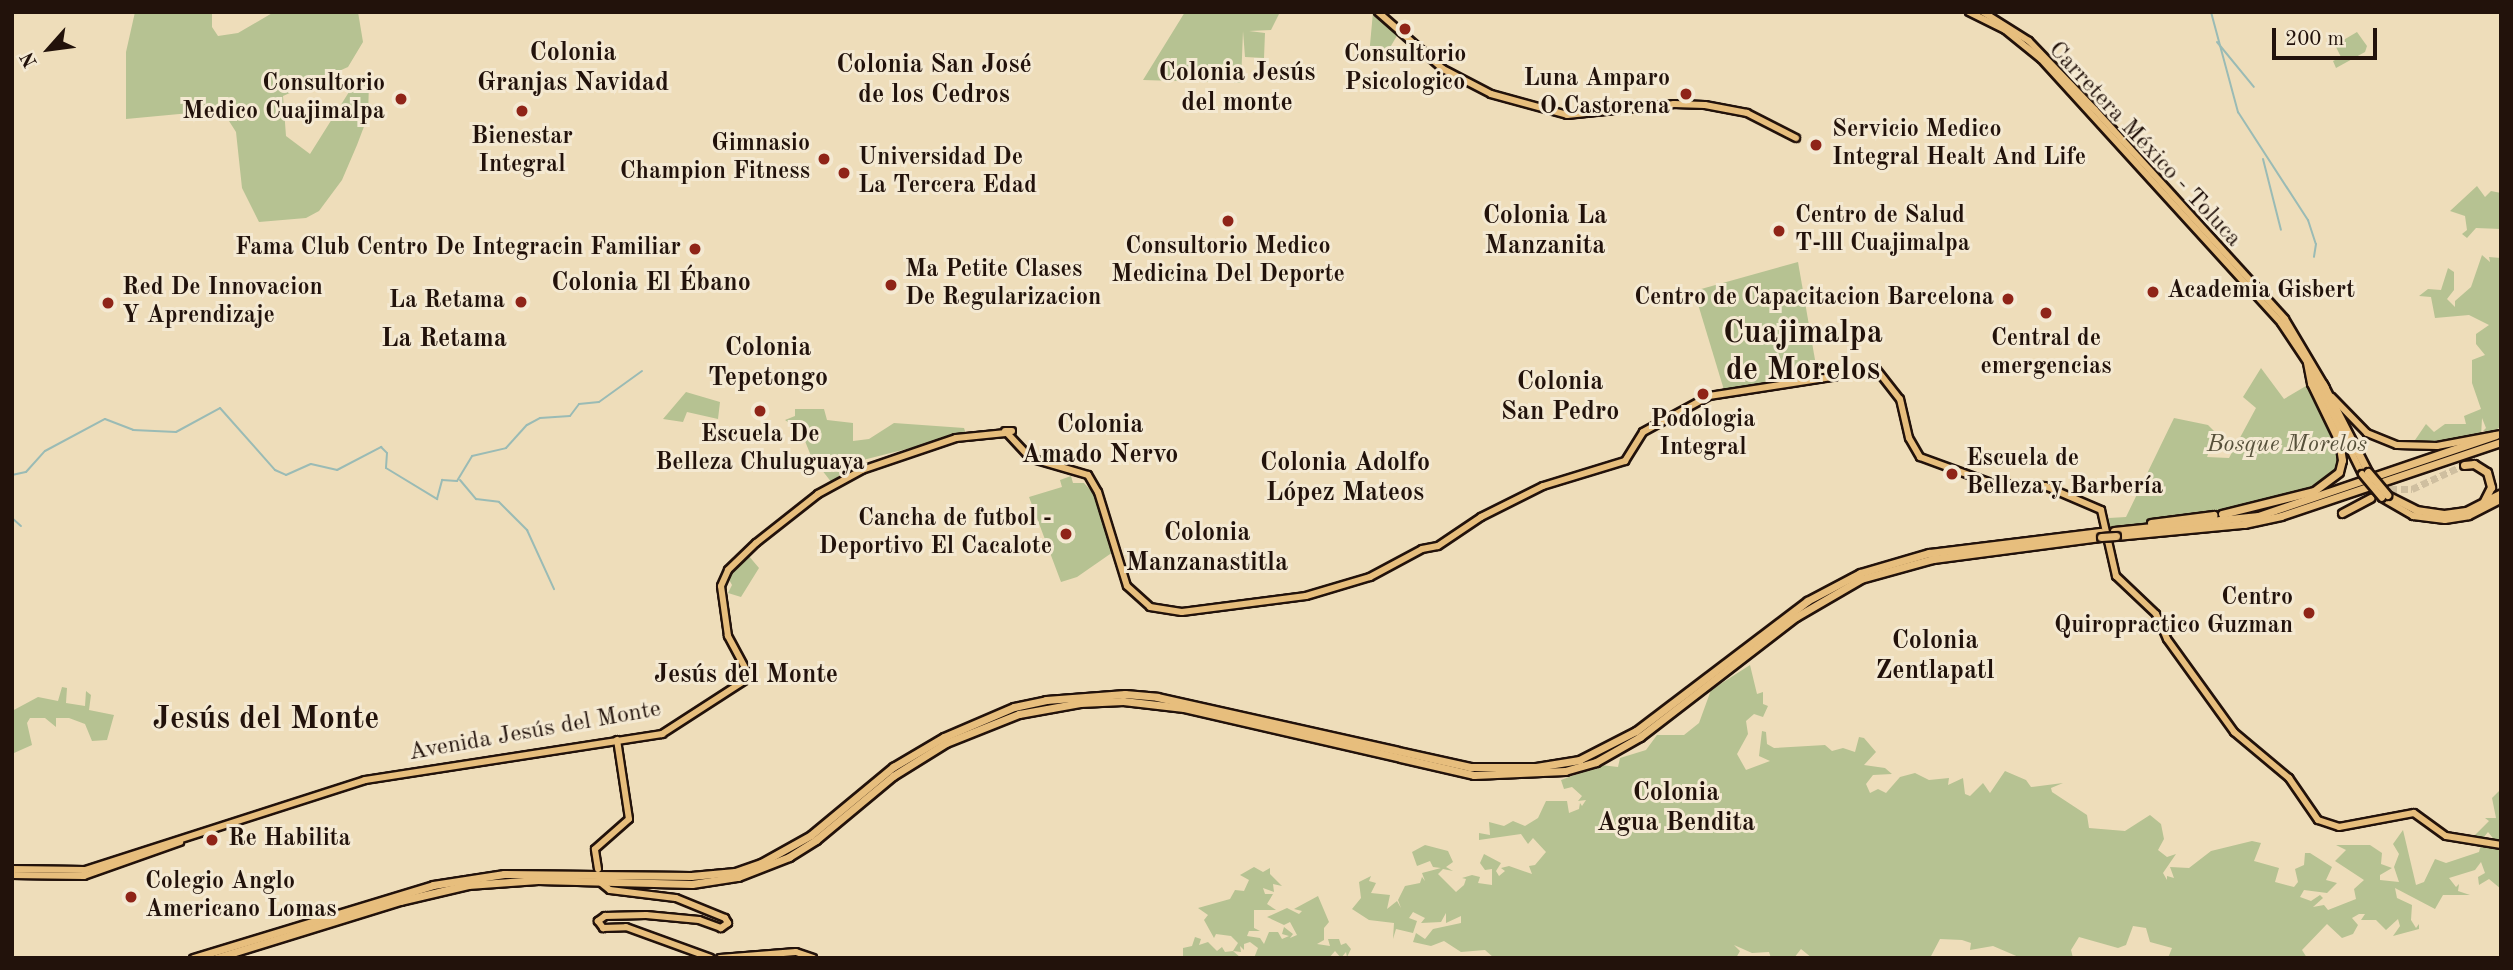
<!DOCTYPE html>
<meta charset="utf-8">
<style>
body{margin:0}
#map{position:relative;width:2513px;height:970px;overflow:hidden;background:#eeddba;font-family:"Old Standard TT",serif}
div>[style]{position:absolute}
.green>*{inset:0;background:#b6c292}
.stream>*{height:2px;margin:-1px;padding:0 1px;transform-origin:1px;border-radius:1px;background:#9abbb5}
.highway-tunnel>*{height:7px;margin-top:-3.5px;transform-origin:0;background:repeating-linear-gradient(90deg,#cfbfa0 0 7px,transparent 0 10.5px)}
.roads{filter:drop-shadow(2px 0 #22120b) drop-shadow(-2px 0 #22120b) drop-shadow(0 2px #22120b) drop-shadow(0 -2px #22120b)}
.major>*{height:6px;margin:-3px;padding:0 3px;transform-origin:3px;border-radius:3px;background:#e7be7d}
.highway>*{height:7px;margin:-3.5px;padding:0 3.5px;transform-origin:3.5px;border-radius:3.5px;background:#e7be7d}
.bridges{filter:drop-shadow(2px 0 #22120b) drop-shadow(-2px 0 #22120b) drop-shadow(0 2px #22120b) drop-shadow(0 -2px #22120b)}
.major-bridge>*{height:6px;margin:-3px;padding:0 3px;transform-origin:3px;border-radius:3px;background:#e7be7d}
.highway-bridge>*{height:7px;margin:-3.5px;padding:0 3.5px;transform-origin:3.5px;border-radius:3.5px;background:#e7be7d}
.dots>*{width:19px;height:19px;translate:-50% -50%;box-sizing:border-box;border:4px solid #f4e9d2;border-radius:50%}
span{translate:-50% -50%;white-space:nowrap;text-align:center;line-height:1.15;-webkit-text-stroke:6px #f4e9d2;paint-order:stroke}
.poi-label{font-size:24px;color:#22120b;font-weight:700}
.right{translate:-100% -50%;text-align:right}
.left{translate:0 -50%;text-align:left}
.street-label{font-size:24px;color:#22120b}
.park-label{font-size:24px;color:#56503a;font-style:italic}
.neighbourhood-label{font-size:26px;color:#22120b;font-weight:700}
.district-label{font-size:32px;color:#22120b;font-weight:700}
.frame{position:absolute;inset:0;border:14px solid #22120b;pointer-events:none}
.north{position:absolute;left:14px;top:14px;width:70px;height:70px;-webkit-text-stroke:5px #f4e9d2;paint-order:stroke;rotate:242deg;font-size:19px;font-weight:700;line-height:28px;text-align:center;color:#22120b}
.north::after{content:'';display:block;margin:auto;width:24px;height:32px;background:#22120b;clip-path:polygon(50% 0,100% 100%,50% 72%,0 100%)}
.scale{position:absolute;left:2272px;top:28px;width:105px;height:32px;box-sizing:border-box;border:4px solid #22120b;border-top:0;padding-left:9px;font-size:21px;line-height:24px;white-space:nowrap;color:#22120b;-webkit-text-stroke:5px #f4e9d2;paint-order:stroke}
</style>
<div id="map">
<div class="green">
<i style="clip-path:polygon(135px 12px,212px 12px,212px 27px,218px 36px,238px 33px,274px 12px,358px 12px,363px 42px,348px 67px,283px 96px,286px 136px,310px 154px,354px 84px,362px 78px,369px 83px,368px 116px,357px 145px,342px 180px,319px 211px,306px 218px,259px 222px,242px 188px,236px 132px,222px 110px,126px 119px,126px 52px)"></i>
<i style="clip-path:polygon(1185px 12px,1280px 12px,1271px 30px,1249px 31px,1265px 33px,1264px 58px,1245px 57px,1243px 31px,1241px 83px,1143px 80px)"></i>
<i style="clip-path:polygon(1373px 12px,1398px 34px,1382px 61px,1369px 56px)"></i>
<i style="clip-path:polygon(2357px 32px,2367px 46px,2365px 52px,2336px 68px,2333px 61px,2341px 57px,2335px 45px)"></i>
<i style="clip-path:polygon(2477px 186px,2485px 197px,2491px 191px,2501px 193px,2501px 229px,2476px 228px,2467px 238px,2462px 234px,2467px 230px,2465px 216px,2450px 211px)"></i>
<i style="clip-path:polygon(2482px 255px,2490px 262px,2489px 257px,2501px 258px,2501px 426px,2492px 433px,2483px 431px,2486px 428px,2482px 418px,2481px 437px,2413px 443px,2426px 424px,2434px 432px,2445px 424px,2466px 424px,2464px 416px,2481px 409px,2472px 383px,2472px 360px,2485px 355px,2476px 344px,2476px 334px,2489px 325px,2469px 315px,2435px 318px,2431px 297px,2419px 296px,2428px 289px,2441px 290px,2448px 268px,2454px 272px,2454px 290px,2447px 299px,2455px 307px,2455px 301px,2471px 287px)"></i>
<i style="clip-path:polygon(1798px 262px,1818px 377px,1724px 390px,1694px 291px)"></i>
<i style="clip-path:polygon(2261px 368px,2284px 399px,2311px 383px,2338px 443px,2341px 458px,2335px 474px,2323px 485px,2296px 494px,2236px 509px,2110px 529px,2109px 518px,2126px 517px,2174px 418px,2208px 425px,2216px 433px,2207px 457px,2229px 458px,2256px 408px,2243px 397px)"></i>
<i style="clip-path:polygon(686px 392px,720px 402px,718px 419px,687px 412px,683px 422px,663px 419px)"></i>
<i style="clip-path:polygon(795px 409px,824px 409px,827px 420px,853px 423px,853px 441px,869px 439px,894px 423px,964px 428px,966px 434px,851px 463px,832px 483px,811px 456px,801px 431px,785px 420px,795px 416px)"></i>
<i style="clip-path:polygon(1071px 476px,1073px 483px,1084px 483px,1094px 494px,1113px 552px,1077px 577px,1061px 582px,1029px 497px,1062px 487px,1060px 480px)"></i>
<i style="clip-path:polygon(748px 555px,759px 568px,741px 597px,728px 593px,732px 585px,727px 576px)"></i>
<i style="clip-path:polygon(1750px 665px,1757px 694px,1763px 692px,1763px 704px,1768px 706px,1763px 717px,1754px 714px,1746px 721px,1748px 734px,1737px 754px,1746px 770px,1770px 761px,1759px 756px,1762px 731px,1766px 732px,1767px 744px,1774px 748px,1825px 745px,1832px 751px,1843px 748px,1855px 752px,1859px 737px,1864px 738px,1876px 752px,1864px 765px,1885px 768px,1892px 774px,1873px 775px,1866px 784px,1870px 793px,1878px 789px,1886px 793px,1900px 777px,1915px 773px,1929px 780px,1949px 778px,1948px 785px,1963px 778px,1965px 794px,1970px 796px,1983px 783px,1990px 793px,2005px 771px,2026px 780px,2031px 787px,2063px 783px,2051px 788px,2052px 792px,2087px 815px,2089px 828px,2125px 831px,2150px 815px,2161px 824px,2164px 839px,2158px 850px,2167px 857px,2176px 854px,2163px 873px,2167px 880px,2167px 876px,2174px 878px,2170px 867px,2189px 868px,2211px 851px,2252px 841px,2261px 843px,2254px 861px,2279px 868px,2275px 882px,2294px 887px,2298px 882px,2295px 869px,2304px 865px,2305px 853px,2310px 853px,2332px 867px,2326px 880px,2337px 883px,2327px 893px,2304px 890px,2300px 897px,2311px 901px,2320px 895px,2323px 898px,2313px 907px,2324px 905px,2328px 910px,2356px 899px,2354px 889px,2364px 880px,2335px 861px,2346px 850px,2336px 845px,2370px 845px,2382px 853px,2381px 864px,2392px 868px,2380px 875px,2380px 880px,2399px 882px,2394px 867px,2399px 854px,2393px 844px,2403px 830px,2416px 885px,2424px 882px,2435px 859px,2446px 863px,2479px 852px,2481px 844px,2500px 847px,2488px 832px,2484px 837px,2474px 836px,2489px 821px,2485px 818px,2496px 818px,2492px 798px,2501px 789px,2501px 889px,2489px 879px,2479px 885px,2478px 877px,2485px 873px,2481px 862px,2475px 870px,2449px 878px,2456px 887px,2459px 884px,2458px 891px,2470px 895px,2443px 895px,2435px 909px,2395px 888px,2397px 898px,2412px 905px,2411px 920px,2416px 928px,2419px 924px,2419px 929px,2393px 936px,2400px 926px,2398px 919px,2386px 930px,2376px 920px,2361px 920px,2365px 914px,2359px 914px,2352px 918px,2358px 925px,2353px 934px,2342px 938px,2327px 924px,2302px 950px,2307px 958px,2168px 958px,2172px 948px,2150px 942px,2146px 928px,2133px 926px,2126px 945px,2118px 948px,2079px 937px,2071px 950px,2073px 958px,2021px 958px,1993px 946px,1970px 950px,1971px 943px,1962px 940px,1940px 939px,1930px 958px,1812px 958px,1801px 949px,1794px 958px,1771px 958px,1769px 952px,1752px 953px,1734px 945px,1740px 951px,1736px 958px,1494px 958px,1485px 950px,1461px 952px,1444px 941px,1431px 946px,1413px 942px,1416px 933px,1425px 939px,1433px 929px,1461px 923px,1461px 916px,1446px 923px,1446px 913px,1441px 922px,1421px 923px,1425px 918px,1413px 912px,1409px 918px,1417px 921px,1413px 933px,1396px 929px,1393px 939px,1394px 923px,1369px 920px,1352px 909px,1361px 898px,1359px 882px,1371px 876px,1369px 881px,1376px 883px,1371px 893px,1390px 895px,1387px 909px,1397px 901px,1401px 908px,1398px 900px,1405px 886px,1420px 883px,1422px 877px,1425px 881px,1422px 873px,1441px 868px,1433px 867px,1430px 861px,1417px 866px,1412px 852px,1425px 845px,1448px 851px,1453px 862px,1446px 867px,1453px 871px,1443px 869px,1438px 874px,1456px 892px,1464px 885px,1466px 879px,1462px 878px,1472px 875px,1480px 877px,1478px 883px,1492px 885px,1492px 869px,1485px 870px,1480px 863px,1484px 854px,1501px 863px,1496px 871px,1499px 876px,1505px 871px,1501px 868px,1509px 866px,1532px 874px,1529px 866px,1535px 865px,1546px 852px,1533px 838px,1528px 844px,1521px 834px,1479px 840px,1479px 833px,1490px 835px,1489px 822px,1504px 826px,1513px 821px,1525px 826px,1538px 818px,1546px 801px,1567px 801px,1569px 813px,1579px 809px,1580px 803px,1582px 806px,1586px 800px,1578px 801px,1582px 796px,1572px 787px,1564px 789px,1561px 780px,1601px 765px,1618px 767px,1620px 758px,1646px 750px,1657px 735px,1684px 735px,1699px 723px,1711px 690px)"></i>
<i style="clip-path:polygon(62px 687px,67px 688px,66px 703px,85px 706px,86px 691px,91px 695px,89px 710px,114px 715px,107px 740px,92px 741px,85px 724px,69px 718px,56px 718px,56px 727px,45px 718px,30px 718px,27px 723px,32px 745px,14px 753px,12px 711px,38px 697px,58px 701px)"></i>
<i style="clip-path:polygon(1254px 867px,1263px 872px,1270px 868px,1270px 874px,1282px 886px,1273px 884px,1274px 892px,1263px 888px,1265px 894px,1273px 894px,1267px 904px,1276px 910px,1254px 910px,1254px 928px,1260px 931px,1249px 931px,1247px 936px,1260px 938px,1264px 944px,1269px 932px,1278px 932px,1282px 939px,1289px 936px,1282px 934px,1284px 927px,1293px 934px,1290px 938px,1297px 935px,1290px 922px,1284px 925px,1267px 917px,1287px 908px,1299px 914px,1302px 911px,1294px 909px,1318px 896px,1329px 922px,1324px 928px,1324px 940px,1317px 944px,1330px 946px,1328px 939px,1339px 939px,1341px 945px,1346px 943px,1351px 949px,1347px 957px,1346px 952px,1341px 958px,1335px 951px,1329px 958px,1254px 958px,1258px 948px,1250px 942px,1244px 944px,1244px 950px,1240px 946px,1241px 952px,1233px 951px,1241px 958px,1174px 958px,1183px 956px,1183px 948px,1192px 946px,1195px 937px,1201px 939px,1199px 945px,1208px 942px,1217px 951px,1222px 947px,1225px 952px,1233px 951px,1238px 943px,1231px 936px,1216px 934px,1214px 938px,1204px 920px,1208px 915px,1198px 908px,1230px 899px,1235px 890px,1244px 891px,1249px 880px,1240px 875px)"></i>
</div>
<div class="stream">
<i style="left:2211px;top:12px;width:104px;rotate:74.9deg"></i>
<i style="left:2238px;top:112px;width:129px;rotate:57.1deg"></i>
<i style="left:2308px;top:220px;width:25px;rotate:72deg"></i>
<i style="left:2316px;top:244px;width:13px;rotate:99deg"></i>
<i style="left:2217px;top:42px;width:58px;rotate:50.6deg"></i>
<i style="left:2263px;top:159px;width:73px;rotate:75.8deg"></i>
<i style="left:12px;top:475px;width:14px;rotate:-12deg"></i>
<i style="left:26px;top:472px;width:28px;rotate:-48deg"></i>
<i style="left:45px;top:451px;width:68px;rotate:-28.1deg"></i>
<i style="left:105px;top:419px;width:30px;rotate:21deg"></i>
<i style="left:133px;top:430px;width:43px;rotate:2.7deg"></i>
<i style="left:176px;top:432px;width:50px;rotate:-28.6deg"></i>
<i style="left:220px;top:408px;width:83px;rotate:48.4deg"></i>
<i style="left:275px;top:470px;width:12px;rotate:24deg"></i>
<i style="left:286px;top:475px;width:27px;rotate:-24deg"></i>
<i style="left:311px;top:464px;width:27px;rotate:13deg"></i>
<i style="left:337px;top:470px;width:50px;rotate:-27.6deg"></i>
<i style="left:381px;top:447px;width:8px;rotate:45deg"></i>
<i style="left:387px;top:453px;width:15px;rotate:94deg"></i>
<i style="left:386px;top:468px;width:60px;rotate:31.3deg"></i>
<i style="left:437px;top:499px;width:20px;rotate:-75deg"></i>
<i style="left:442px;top:480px;width:15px;rotate:4deg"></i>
<i style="left:457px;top:481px;width:29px;rotate:-59deg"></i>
<i style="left:472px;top:456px;width:35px;rotate:-13deg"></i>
<i style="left:506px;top:448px;width:31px;rotate:-48deg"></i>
<i style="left:527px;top:425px;width:15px;rotate:-28deg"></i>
<i style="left:540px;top:418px;width:30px;rotate:-4deg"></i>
<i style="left:570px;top:416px;width:15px;rotate:-53deg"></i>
<i style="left:579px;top:404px;width:20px;rotate:-6deg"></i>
<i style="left:599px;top:402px;width:53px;rotate:-35.8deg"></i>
<i style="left:460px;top:480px;width:25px;rotate:50deg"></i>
<i style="left:476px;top:499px;width:23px;rotate:7deg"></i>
<i style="left:499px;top:502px;width:40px;rotate:45deg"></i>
<i style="left:527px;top:530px;width:65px;rotate:65.4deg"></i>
<i style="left:12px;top:518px;width:12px;rotate:42deg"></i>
</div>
<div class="highway-tunnel">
<i style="left:2370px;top:498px;width:22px;rotate:-24deg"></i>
<i style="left:2390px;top:489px;width:22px"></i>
<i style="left:2412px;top:489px;width:57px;rotate:-24.8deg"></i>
</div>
<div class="roads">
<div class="major">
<i style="left:1378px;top:12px;width:86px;rotate:41.2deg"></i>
<i style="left:1443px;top:69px;width:54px;rotate:27.5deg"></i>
<i style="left:1491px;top:94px;width:79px;rotate:15.4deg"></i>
<i style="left:1567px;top:115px;width:108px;rotate:-5.9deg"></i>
<i style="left:1674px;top:104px;width:31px;rotate:2deg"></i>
<i style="left:1705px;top:105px;width:43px;rotate:10.8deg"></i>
<i style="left:1747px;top:113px;width:55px;rotate:27deg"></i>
<i style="left:1969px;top:12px;width:40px;rotate:26.6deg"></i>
<i style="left:2005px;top:30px;width:46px;rotate:38.9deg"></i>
<i style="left:2041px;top:59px;width:357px;rotate:47.7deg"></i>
<i style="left:2281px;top:323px;width:47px;rotate:56.3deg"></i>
<i style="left:2307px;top:362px;width:125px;rotate:63.8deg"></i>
<i style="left:1983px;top:12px;width:54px;rotate:32.2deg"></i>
<i style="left:2029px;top:41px;width:95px;rotate:46.3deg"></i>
<i style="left:2095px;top:110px;width:282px;rotate:47.7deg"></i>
<i style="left:2285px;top:319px;width:80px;rotate:59.3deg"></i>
<i style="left:2332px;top:397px;width:50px;rotate:45.8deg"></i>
<i style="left:2367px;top:433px;width:32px;rotate:22deg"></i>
<i style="left:2397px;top:445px;width:40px;rotate:1.4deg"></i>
<i style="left:2437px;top:446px;width:65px;rotate:-10.6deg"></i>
<i style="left:1005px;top:431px;width:7px"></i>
<i style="left:1008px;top:434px;width:33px;rotate:47deg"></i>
<i style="left:1030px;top:458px;width:60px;rotate:16.3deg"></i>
<i style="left:1088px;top:475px;width:20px;rotate:60deg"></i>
<i style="left:1098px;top:492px;width:98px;rotate:72.9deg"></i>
<i style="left:1127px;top:586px;width:31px;rotate:42deg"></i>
<i style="left:1150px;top:607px;width:32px;rotate:9deg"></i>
<i style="left:1182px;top:612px;width:125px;rotate:-7.4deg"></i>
<i style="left:1306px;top:596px;width:67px;rotate:-16.5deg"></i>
<i style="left:1370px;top:577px;width:59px;rotate:-28.3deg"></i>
<i style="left:1422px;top:549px;width:16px;rotate:-11deg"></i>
<i style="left:1438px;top:546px;width:52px;rotate:-34deg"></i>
<i style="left:1481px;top:517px;width:69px;rotate:-26.6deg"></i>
<i style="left:1543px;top:486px;width:86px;rotate:-17deg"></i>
<i style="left:1625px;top:461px;width:34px;rotate:-58deg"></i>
<i style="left:1643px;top:432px;width:75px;rotate:-28.6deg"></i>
<i style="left:1709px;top:396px;width:170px;rotate:-8.8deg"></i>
<i style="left:1877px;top:370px;width:37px;rotate:52deg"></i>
<i style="left:1900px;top:399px;width:40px;rotate:77deg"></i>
<i style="left:1909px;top:438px;width:22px;rotate:60deg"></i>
<i style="left:1920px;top:457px;width:76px;rotate:20.1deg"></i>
<i style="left:1991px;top:483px;width:54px;rotate:3.2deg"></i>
<i style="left:2045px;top:486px;width:61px;rotate:23.2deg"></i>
<i style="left:2101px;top:510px;width:68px;rotate:77.2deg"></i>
<i style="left:2116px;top:576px;width:55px;rotate:43.5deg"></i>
<i style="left:2156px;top:614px;width:27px;rotate:66deg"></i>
<i style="left:2167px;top:639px;width:115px;rotate:54.2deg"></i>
<i style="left:2234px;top:732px;width:72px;rotate:39.9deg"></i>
<i style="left:2289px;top:778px;width:51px;rotate:55.4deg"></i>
<i style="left:2318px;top:820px;width:22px;rotate:18deg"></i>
<i style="left:2339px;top:827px;width:76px;rotate:-10.6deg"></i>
<i style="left:2414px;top:813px;width:39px;rotate:36deg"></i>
<i style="left:2446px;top:836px;width:56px;rotate:9.3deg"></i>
<i style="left:2382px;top:498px;width:36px;rotate:30deg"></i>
<i style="left:2413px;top:516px;width:32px;rotate:7deg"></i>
<i style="left:2445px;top:520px;width:24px;rotate:-9deg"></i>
<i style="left:2469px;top:516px;width:36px;rotate:-27deg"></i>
<i style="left:12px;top:869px;width:73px;rotate:0.8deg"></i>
<i style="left:85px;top:870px;width:294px;rotate:-17.8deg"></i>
<i style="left:365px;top:780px;width:301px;rotate:-8.8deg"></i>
<i style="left:662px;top:734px;width:105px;rotate:-32.9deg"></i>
<i style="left:750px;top:677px;width:47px;rotate:-118.2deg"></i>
<i style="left:728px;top:636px;width:50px;rotate:-98deg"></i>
<i style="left:721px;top:586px;width:17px;rotate:-66deg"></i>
<i style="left:728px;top:570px;width:39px;rotate:-44deg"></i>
<i style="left:756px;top:543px;width:79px;rotate:-38.3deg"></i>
<i style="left:818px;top:494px;width:50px;rotate:-28.6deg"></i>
<i style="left:862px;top:470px;width:99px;rotate:-18.8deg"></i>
<i style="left:956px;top:438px;width:50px;rotate:-5.7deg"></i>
<i style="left:598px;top:869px;width:20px;rotate:-99deg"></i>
<i style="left:595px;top:849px;width:45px;rotate:-41.4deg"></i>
<i style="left:629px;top:819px;width:80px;rotate:-98.6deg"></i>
<i style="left:12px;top:875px;width:72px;rotate:0.8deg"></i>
<i style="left:84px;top:876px;width:102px;rotate:-19.5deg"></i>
<i style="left:601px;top:883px;width:11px;rotate:38deg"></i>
<i style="left:610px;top:890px;width:66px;rotate:6.9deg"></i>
<i style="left:676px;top:898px;width:53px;rotate:22.2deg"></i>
<i style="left:725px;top:918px;width:6px;rotate:59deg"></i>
<i style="left:728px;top:923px;width:9px;rotate:144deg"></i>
<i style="left:721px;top:928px;width:23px;rotate:-160deg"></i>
<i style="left:699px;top:920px;width:53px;rotate:-174.6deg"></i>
<i style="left:646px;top:915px;width:41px;rotate:178.6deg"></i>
<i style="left:605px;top:916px;width:9px;rotate:144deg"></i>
<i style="left:598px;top:921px;width:9px;rotate:54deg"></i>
<i style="left:603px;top:928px;width:23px;rotate:-2deg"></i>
<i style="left:626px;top:927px;width:90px;rotate:20deg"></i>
<i style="left:720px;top:958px;width:76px;rotate:-4.5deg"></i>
<i style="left:796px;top:952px;width:18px;rotate:19deg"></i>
</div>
<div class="highway">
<i style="left:2323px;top:384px;width:99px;rotate:62.9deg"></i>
<i style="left:2464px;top:465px;width:10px;rotate:-6deg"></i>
<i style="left:2474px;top:464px;width:15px;rotate:32deg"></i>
<i style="left:2487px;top:472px;width:16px;rotate:75deg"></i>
<i style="left:2491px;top:487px;width:16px;rotate:117deg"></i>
<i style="left:2387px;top:495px;width:33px;rotate:27deg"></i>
<i style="left:2416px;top:510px;width:28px;rotate:8deg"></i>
<i style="left:2444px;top:514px;width:22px;rotate:-8deg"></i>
<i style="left:2466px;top:511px;width:39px;rotate:-27deg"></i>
<i style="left:2342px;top:513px;width:32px;rotate:-28deg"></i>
<i style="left:2222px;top:514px;width:95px;rotate:-14deg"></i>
<i style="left:2314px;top:491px;width:31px;rotate:-37deg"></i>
<i style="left:2339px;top:472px;width:12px;rotate:-76deg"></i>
<i style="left:2342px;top:460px;width:19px;rotate:-99deg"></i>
<i style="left:2339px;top:441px;width:64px;rotate:-115.8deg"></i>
<i style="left:2311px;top:383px;width:21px;rotate:-101deg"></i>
<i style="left:2151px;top:523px;width:63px;rotate:-7.4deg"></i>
<i style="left:2114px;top:531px;width:145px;rotate:-5.9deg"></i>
<i style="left:2258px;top:516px;width:251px;rotate:-18.8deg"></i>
<i style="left:2116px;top:536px;width:129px;rotate:-5.4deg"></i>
<i style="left:2244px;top:524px;width:38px;rotate:-12deg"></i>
<i style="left:2281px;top:516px;width:232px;rotate:-18.6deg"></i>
<i style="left:193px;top:958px;width:251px;rotate:-16.9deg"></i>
<i style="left:433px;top:885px;width:72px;rotate:-8.8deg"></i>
<i style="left:504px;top:874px;width:187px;rotate:0.6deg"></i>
<i style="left:691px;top:876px;width:44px;rotate:-5.2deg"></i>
<i style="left:735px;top:872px;width:28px;rotate:-19deg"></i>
<i style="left:761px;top:863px;width:57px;rotate:-29.2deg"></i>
<i style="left:811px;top:835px;width:107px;rotate:-39.7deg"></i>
<i style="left:893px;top:767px;width:59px;rotate:-30.5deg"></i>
<i style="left:944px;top:737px;width:76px;rotate:-23.2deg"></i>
<i style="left:1014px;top:707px;width:33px;rotate:-12deg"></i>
<i style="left:1046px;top:700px;width:79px;rotate:-4.3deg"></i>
<i style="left:1125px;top:694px;width:32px;rotate:5deg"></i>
<i style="left:1157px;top:697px;width:321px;rotate:12.6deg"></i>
<i style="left:1470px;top:767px;width:66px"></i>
<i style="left:1536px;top:767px;width:44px;rotate:-9.2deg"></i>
<i style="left:1579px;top:760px;width:64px;rotate:-27deg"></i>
<i style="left:1636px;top:731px;width:215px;rotate:-37.2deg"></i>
<i style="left:1807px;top:601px;width:60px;rotate:-27.8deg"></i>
<i style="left:1860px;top:573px;width:72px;rotate:-16.2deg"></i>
<i style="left:1929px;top:553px;width:173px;rotate:-7deg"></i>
<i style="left:216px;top:958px;width:193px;rotate:-17.2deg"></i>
<i style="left:400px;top:901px;width:70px;rotate:-13.2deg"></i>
<i style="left:468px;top:885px;width:70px;rotate:-4.1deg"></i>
<i style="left:538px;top:880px;width:154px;rotate:1.5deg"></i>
<i style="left:692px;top:884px;width:47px;rotate:-8.7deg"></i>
<i style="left:738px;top:877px;width:55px;rotate:-21.4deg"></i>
<i style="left:789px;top:857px;width:32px;rotate:-32deg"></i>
<i style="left:816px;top:840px;width:100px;rotate:-39.7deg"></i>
<i style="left:893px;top:776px;width:62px;rotate:-31.9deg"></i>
<i style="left:946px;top:743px;width:79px;rotate:-21.7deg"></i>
<i style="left:1019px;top:714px;width:62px;rotate:-10.2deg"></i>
<i style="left:1080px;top:703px;width:43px;rotate:-2.7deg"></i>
<i style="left:1123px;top:701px;width:61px;rotate:6.5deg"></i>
<i style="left:1184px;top:708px;width:298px;rotate:13deg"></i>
<i style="left:1474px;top:775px;width:91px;rotate:-2.5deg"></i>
<i style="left:1565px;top:771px;width:32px;rotate:-16deg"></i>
<i style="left:1596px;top:762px;width:51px;rotate:-29.6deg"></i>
<i style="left:1640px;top:737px;width:197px;rotate:-37.6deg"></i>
<i style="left:1796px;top:617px;width:75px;rotate:-30.3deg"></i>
<i style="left:1861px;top:579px;width:75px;rotate:-15.5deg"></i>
<i style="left:1933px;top:559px;width:169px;rotate:-7.5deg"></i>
</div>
</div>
<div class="bridges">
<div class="major-bridge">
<i style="left:2362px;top:474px;width:31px;rotate:50deg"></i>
</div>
<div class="highway-bridge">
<i style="left:2368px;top:472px;width:30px;rotate:50deg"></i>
<i style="left:2101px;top:537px;width:15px;rotate:-4deg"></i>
</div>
</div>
<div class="dots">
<i style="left:1405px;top:29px;background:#8f2418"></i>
<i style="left:1686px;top:94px;background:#8f2418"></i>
<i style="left:401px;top:99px;background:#8f2418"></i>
<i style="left:522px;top:111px;background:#8f2418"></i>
<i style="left:1816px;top:145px;background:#8f2418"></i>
<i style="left:824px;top:159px;background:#8f2418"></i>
<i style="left:844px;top:173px;background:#8f2418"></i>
<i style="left:1228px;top:221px;background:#8f2418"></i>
<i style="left:1779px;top:231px;background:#8f2418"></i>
<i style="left:695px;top:249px;background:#8f2418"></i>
<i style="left:891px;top:285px;background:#8f2418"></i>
<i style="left:2153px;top:292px;background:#8f2418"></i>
<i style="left:2008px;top:299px;background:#8f2418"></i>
<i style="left:521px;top:302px;background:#8f2418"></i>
<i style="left:108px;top:303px;background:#8f2418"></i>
<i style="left:2046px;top:313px;background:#8f2418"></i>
<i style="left:1703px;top:394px;background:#8f2418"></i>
<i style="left:760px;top:411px;background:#8f2418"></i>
<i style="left:1952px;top:474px;background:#8f2418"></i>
<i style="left:1066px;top:534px;background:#8f2418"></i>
<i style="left:2309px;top:613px;background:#8f2418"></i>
<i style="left:212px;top:840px;background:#8f2418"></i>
<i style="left:131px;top:897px;background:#8f2418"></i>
</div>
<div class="poi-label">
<span style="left:1405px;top:70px">Consultorio<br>Psicologico</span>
<span class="right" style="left:1670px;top:94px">Luna Amparo<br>O Castorena</span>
<span class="right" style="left:385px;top:99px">Consultorio<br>Medico Cuajimalpa</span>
<span class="left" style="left:1832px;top:145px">Servicio Medico<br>Integral Healt And Life</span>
<span style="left:522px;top:152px">Bienestar<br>Integral</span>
<span class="right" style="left:810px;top:159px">Gimnasio<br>Champion Fitness</span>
<span class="left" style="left:858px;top:173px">Universidad De<br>La Tercera Edad</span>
<span class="left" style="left:1795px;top:231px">Centro de Salud<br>T-lll Cuajimalpa</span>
<span style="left:1228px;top:262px">Consultorio Medico<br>Medicina Del Deporte</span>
<span class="right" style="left:681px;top:249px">Fama Club Centro De Integracin Familiar</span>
<span class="left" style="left:905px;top:285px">Ma Petite Clases<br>De Regularizacion</span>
<span class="left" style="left:122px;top:303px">Red De Innovacion<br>Y Aprendizaje</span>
<span class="left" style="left:2167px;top:292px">Academia Gisbert</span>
<span class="right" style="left:1994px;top:299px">Centro de Capacitacion Barcelona</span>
<span class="right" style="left:505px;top:302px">La Retama</span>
<span style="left:2046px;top:354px">Central de<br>emergencias</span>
<span style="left:1703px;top:435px">Podologia<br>Integral</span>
<span style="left:760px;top:450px">Escuela De<br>Belleza Chuluguaya</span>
<span class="left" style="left:1966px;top:474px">Escuela de<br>Belleza y Barbería</span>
<span class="right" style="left:1052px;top:534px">Cancha de futbol -<br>Deportivo El Cacalote</span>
<span class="right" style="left:2293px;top:613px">Centro<br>Quiropractico Guzman</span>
<span class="left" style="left:228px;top:840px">Re Habilita</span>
<span class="left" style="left:145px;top:897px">Colegio Anglo<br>Americano Lomas</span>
</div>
<div class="street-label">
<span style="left:2144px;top:145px;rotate:47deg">Carretera México - Toluca</span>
<span style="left:535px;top:732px;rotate:-10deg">Avenida Jesús del Monte</span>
</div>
<div class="park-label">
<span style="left:2287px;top:446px">Bosque Morelos</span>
</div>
<div class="neighbourhood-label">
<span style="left:573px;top:69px">Colonia<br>Granjas Navidad</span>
<span style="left:934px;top:81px">Colonia San José<br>de los Cedros</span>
<span style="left:1237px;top:89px">Colonia Jesús<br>del monte</span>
<span style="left:1545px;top:232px">Colonia La<br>Manzanita</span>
<span style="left:651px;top:284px">Colonia El Ébano</span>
<span style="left:444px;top:340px">La Retama</span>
<span style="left:768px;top:364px">Colonia<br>Tepetongo</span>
<span style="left:1560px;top:398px">Colonia<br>San Pedro</span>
<span style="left:1100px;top:441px">Colonia<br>Amado Nervo</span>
<span style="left:1345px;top:479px">Colonia Adolfo<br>López Mateos</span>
<span style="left:1207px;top:549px">Colonia<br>Manzanastitla</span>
<span style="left:1935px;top:657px">Colonia<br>Zentlapatl</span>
<span style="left:746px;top:676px">Jesús del Monte</span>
<span style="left:1676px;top:809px">Colonia<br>Agua Bendita</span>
</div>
<div class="district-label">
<span style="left:1803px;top:353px">Cuajimalpa<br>de Morelos</span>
<span style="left:266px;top:720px">Jesús del Monte</span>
</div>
<div class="frame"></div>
<div class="north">N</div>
<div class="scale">200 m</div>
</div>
